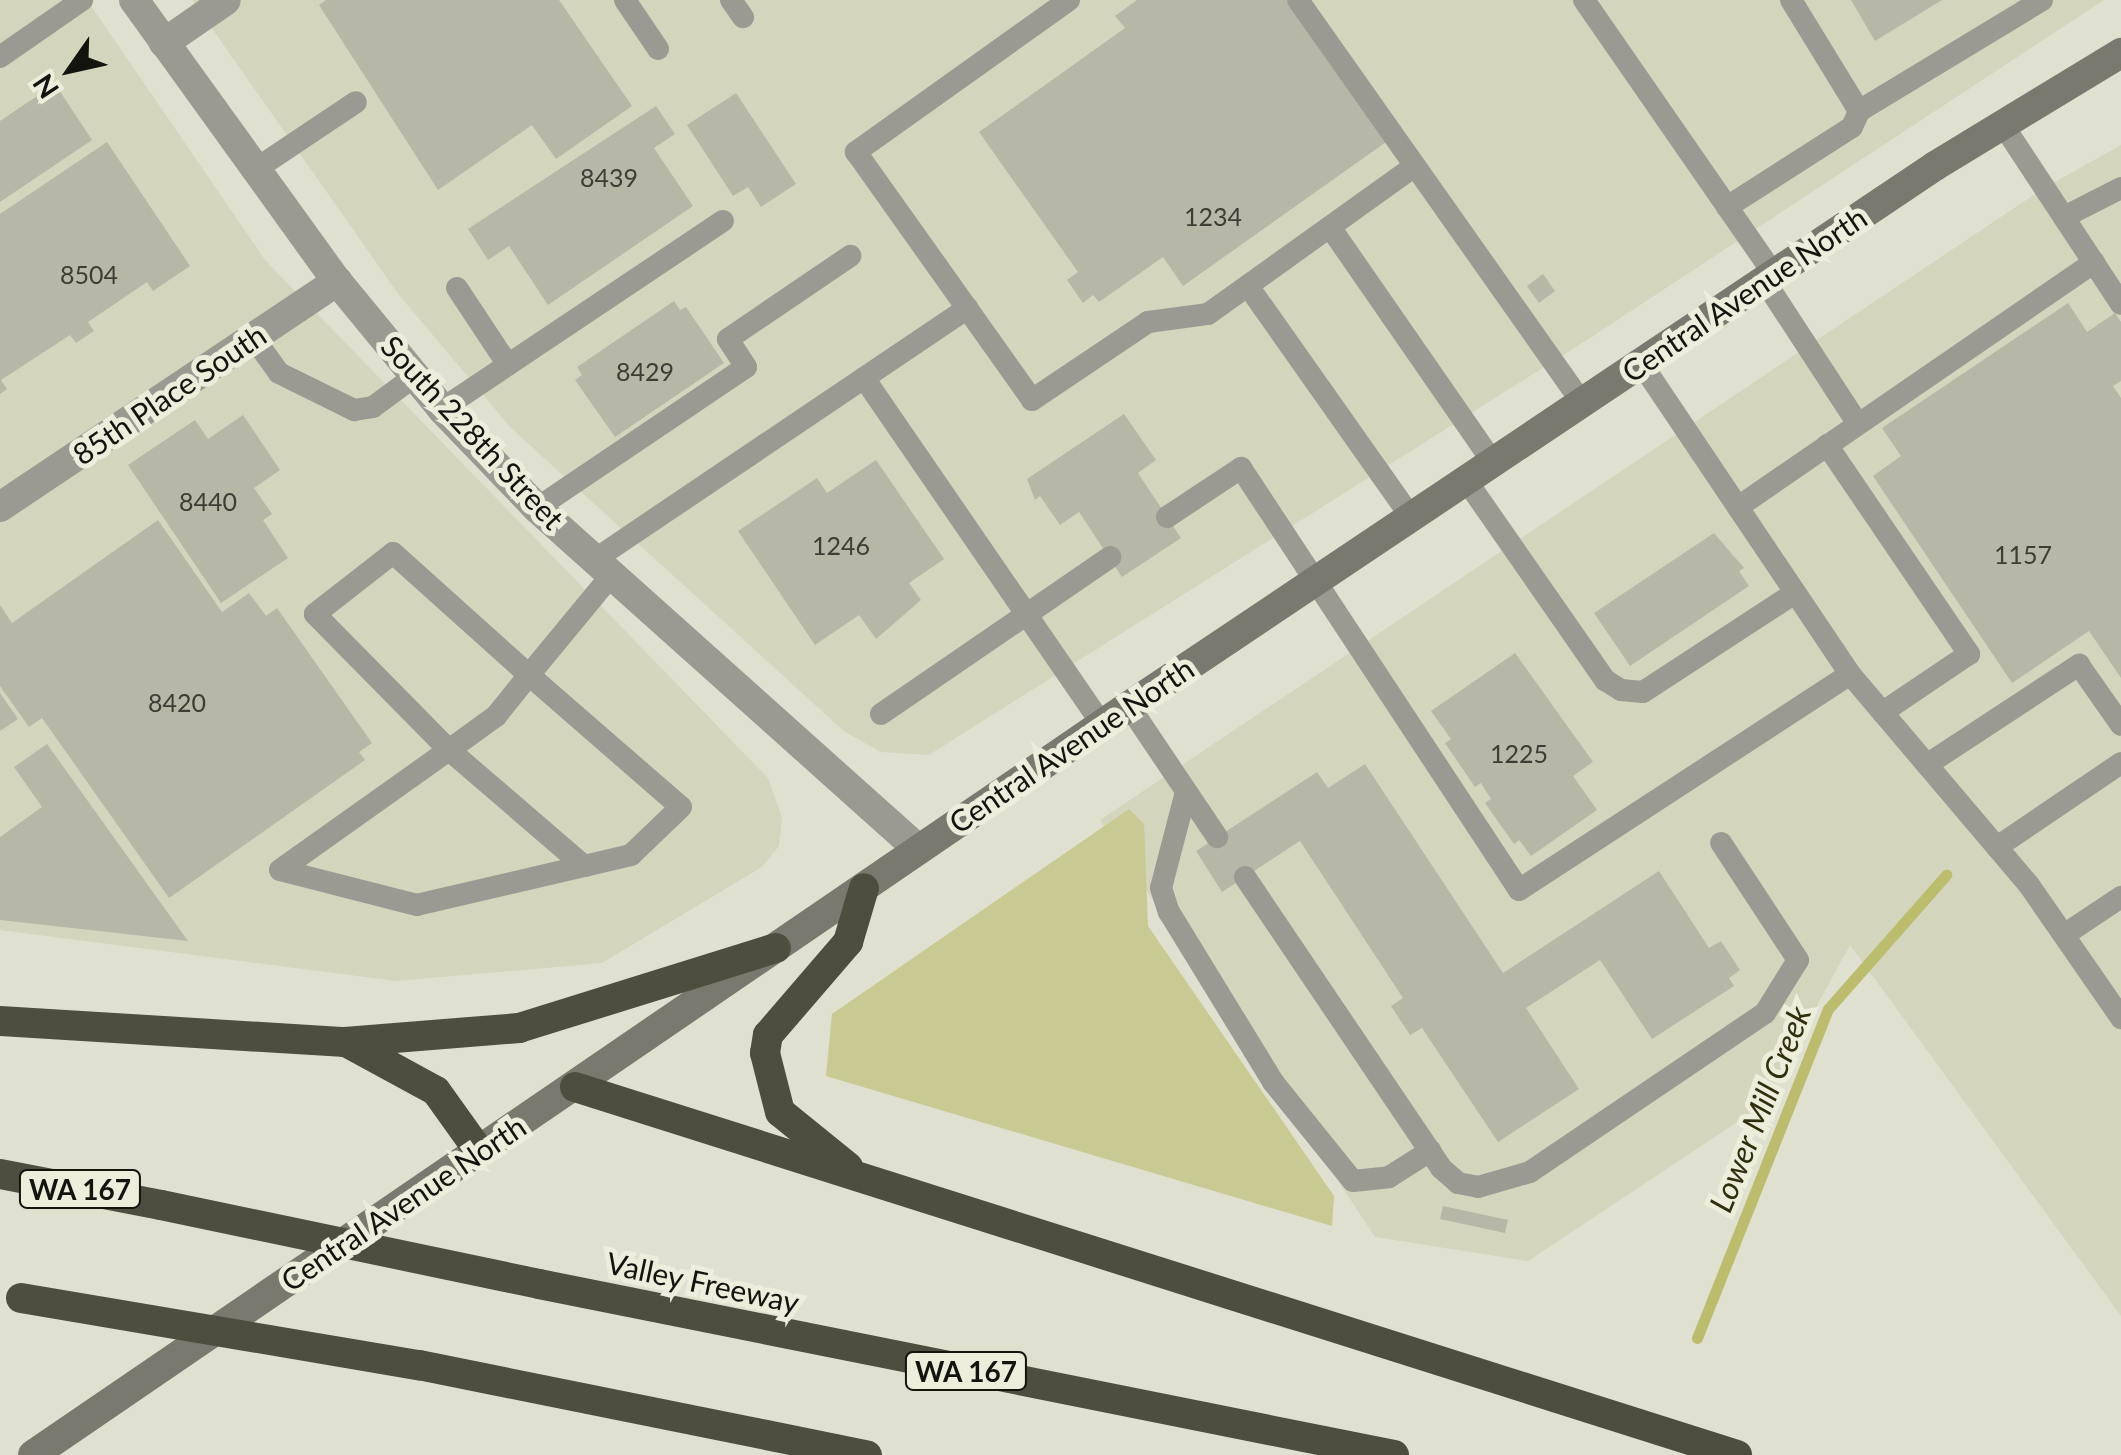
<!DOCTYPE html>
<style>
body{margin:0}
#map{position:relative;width:2121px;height:1455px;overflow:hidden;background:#dfe0cf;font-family:Lato,sans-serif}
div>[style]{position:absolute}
.built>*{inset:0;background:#d4d5bd}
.green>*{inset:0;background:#c8c993}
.stream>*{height:11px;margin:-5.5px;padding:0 5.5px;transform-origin:5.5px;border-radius:5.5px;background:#bcbc6e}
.building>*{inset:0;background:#b7b7a7}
.service>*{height:22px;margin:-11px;padding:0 11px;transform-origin:11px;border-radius:11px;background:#9a9a93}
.minor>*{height:30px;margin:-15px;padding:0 15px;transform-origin:15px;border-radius:15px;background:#9a9a93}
.tertiary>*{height:30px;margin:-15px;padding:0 15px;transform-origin:15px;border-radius:15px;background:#9a9a93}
.secondary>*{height:30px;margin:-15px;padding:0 15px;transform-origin:15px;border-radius:15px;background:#79796f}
.motorway>*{height:30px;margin:-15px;padding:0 15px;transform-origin:15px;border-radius:15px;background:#4e4e40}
.motorway-bridge>*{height:30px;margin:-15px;padding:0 15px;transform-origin:15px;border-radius:15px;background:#4e4e40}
span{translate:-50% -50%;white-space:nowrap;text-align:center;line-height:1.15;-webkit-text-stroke:10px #ededdc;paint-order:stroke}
.number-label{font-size:25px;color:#3c3d34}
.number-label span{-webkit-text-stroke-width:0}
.shield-label span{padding:2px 8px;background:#ededdc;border:2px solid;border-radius:8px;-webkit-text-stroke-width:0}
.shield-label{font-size:28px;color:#13140e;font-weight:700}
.street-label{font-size:30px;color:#13140e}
.water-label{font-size:32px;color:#302f0d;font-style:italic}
.north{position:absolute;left:20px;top:20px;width:100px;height:100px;-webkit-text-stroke:8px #ededdc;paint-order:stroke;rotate:236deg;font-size:28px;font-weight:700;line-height:40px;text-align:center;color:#13140e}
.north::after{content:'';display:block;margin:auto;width:35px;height:45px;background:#13140e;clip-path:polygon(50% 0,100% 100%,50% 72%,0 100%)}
</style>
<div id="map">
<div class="built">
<i style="clip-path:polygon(0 0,87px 0,265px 260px,768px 778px,782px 818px,779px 846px,762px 867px,602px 963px,397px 981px,0 930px)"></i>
<i style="clip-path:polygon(192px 0,2104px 0,1590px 338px,929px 755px,881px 752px,845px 732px,511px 428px,399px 295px)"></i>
<i style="clip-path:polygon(2121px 145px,2121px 1316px,1850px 945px,1763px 1105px,1528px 1261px,1375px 1237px,1100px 820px,2044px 188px)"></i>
</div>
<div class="green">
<i style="clip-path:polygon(1129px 809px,1144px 824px,1148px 926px,1334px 1196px,1332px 1226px,826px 1076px,832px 1014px)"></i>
</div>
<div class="stream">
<i style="left:1697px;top:1338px;width:354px;rotate:-68.3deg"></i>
<i style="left:1828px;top:1009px;width:179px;rotate:-48.6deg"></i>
</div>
<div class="building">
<i style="clip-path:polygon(326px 0,559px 0,632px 106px,556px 159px,532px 125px,438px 190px,319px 5px)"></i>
<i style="clip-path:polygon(1137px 0,1286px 0,1389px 140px,1183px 286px,1163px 257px,1099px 302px,1093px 295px,1083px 303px,1067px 280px,1078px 272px,979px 132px,1125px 28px,1115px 16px)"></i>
<i style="clip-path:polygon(1851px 0,1942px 0,1875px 41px)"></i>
<i style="clip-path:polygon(55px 84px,92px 140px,0 202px,0 121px)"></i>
<i style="clip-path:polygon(736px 93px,796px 184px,761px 207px,748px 187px,733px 196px,687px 125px)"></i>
<i style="clip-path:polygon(656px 106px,675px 134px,654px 148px,693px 206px,548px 305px,509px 246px,488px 260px,468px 229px)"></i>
<i style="clip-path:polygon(107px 142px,190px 266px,153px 291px,147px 282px,88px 322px,94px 331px,76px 343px,70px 335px,1px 380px,7px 389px,0 394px,0 214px)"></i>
<i style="clip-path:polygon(1543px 274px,1555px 291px,1539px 303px,1527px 286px)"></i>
<i style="clip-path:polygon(674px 301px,680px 310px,686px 307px,724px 363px,615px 437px,575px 380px,582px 375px,577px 367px)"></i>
<i style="clip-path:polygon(2068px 303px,2087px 332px,2115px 313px,2121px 322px,2121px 381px,2113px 386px,2121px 398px,2121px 678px,2089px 631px,2012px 683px,1873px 476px,1901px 456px,1882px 428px)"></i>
<i style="clip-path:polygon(1124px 414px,1156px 460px,1138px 473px,1181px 538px,1122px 577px,1079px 512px,1060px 525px,1040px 496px,1035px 500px,1027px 479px)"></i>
<i style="clip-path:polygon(243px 415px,280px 470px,254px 488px,272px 514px,263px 520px,288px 558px,221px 603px,128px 465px,195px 420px,208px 439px)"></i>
<i style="clip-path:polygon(876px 460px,944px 559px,909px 583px,921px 600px,876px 639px,859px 615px,815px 645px,738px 531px,817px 478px,827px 493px)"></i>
<i style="clip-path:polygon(158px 520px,222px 612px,249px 593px,266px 616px,277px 608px,372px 743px,359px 752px,365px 760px,169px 898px,42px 718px,29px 727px,0 686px,0 605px,12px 623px)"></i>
<i style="clip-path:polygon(1714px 533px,1744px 568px,1739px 571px,1749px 586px,1630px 666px,1594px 613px)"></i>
<i style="clip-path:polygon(1515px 653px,1593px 762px,1573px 776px,1597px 810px,1531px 856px,1519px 840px,1514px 844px,1485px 803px,1491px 799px,1481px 783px,1475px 787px,1445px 743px,1451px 739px,1431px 711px)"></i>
<i style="clip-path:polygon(0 693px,18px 719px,0 731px)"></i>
<i style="clip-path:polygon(47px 744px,188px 941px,0 920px,0 837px,42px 807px,14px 767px)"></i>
<i style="clip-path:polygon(1365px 764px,1503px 973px,1659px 871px,1709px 948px,1721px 941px,1740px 970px,1729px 978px,1734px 986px,1652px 1039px,1600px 960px,1526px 1008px,1579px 1089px,1498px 1142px,1422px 1028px,1410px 1035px,1391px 1006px,1403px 998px,1300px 841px,1222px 892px,1196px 851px,1317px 772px,1328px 788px)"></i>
<i style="clip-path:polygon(1443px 1206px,1508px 1220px,1505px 1233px,1440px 1219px)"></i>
</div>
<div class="service">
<i style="left:625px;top:0;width:59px;rotate:56deg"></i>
<i style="left:731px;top:0;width:21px;rotate:55deg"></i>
<i style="left:1069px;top:0;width:262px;rotate:144.5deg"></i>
<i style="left:856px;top:152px;width:304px;rotate:54.6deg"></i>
<i style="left:1032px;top:400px;width:140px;rotate:-33.9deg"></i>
<i style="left:1148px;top:322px;width:61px;rotate:-7.6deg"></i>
<i style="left:1208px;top:314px;width:254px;rotate:-35.6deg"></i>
<i style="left:1298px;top:0;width:493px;rotate:54.8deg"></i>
<i style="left:1584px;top:0;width:333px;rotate:55.3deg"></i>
<i style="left:1791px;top:0;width:130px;rotate:58.5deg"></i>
<i style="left:1859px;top:111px;width:214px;rotate:-31.2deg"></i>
<i style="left:0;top:57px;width:100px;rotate:-34.8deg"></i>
<i style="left:2003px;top:125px;width:214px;rotate:56.6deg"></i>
<i style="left:256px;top:169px;width:120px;rotate:-33.8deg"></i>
<i style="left:1727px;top:207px;width:148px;rotate:-32.6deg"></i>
<i style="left:1852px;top:127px;width:17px;rotate:-66deg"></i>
<i style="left:2064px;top:217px;width:64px;rotate:-27deg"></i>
<i style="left:1330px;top:227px;width:286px;rotate:55.3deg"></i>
<i style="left:1764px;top:280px;width:172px;rotate:56.9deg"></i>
<i style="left:1248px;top:286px;width:283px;rotate:54.8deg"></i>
<i style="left:457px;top:288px;width:92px;rotate:56.5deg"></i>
<i style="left:253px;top:337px;width:44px;rotate:54.2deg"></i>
<i style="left:279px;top:373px;width:84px;rotate:26.3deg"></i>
<i style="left:354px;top:410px;width:19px;rotate:-9deg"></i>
<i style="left:373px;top:407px;width:52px;rotate:-36.4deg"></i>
<i style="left:1641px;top:363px;width:375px;rotate:56.1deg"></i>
<i style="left:1850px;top:674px;width:277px;rotate:49.7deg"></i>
<i style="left:2029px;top:885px;width:162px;rotate:55.3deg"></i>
<i style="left:864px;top:378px;width:420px;rotate:55.5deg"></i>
<i style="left:442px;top:409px;width:338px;rotate:-33.8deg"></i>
<i style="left:1827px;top:445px;width:253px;rotate:55.8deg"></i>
<i style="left:1969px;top:654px;width:104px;rotate:146deg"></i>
<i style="left:1466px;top:480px;width:244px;rotate:55.2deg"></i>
<i style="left:1605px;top:680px;width:19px;rotate:32deg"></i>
<i style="left:1621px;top:690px;width:22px;rotate:5deg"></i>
<i style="left:1643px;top:692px;width:181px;rotate:-33.1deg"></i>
<i style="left:1738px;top:507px;width:432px;rotate:-34.5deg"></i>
<i style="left:537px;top:508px;width:252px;rotate:-34deg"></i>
<i style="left:746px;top:367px;width:33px;rotate:-123deg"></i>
<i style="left:728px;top:339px;width:148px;rotate:-34.2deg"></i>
<i style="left:1167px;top:517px;width:89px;rotate:-33.5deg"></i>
<i style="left:1241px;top:468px;width:505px;rotate:56.62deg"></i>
<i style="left:1519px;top:890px;width:395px;rotate:-33.1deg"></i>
<i style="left:597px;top:558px;width:447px;rotate:-34deg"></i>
<i style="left:1129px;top:706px;width:158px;rotate:56.1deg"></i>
<i style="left:881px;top:714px;width:278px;rotate:-34.4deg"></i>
<i style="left:1928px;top:764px;width:181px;rotate:-33.3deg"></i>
<i style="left:2079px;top:665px;width:73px;rotate:55deg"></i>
<i style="left:1186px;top:792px;width:99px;rotate:104.6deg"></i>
<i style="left:1161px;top:888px;width:25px;rotate:72deg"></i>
<i style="left:1169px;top:912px;width:199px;rotate:58.5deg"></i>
<i style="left:1273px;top:1082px;width:127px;rotate:51.1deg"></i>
<i style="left:1353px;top:1181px;width:36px;rotate:-6deg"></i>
<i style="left:1389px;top:1177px;width:49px;rotate:-32.4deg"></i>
<i style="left:1997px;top:847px;width:150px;rotate:-34.1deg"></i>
<i style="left:584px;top:866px;width:178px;rotate:-139.3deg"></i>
<i style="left:449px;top:750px;width:191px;rotate:-134.6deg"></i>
<i style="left:315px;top:614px;width:99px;rotate:-38deg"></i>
<i style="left:393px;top:553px;width:183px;rotate:41.9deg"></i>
<i style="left:529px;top:675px;width:201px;rotate:41deg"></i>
<i style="left:681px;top:807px;width:69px;rotate:136.2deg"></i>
<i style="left:631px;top:855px;width:48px;rotate:166.8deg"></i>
<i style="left:584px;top:866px;width:171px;rotate:166.9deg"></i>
<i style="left:417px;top:905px;width:141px;rotate:-165.7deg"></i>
<i style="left:280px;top:870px;width:207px;rotate:-35.4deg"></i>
<i style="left:449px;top:750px;width:58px;rotate:-35.9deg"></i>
<i style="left:496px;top:716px;width:53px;rotate:-51.2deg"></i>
<i style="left:529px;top:675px;width:132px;rotate:-50.5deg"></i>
<i style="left:1245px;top:877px;width:351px;rotate:56deg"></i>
<i style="left:1441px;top:1168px;width:23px;rotate:41deg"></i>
<i style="left:1458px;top:1183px;width:20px;rotate:11deg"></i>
<i style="left:1478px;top:1187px;width:54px;rotate:-16.1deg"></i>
<i style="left:1530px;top:1172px;width:284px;rotate:-34.1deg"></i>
<i style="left:1765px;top:1013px;width:62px;rotate:-58.1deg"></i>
<i style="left:1798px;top:960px;width:140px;rotate:-123.3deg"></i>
<i style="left:2064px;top:935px;width:69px;rotate:-33.7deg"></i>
</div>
<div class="minor">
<i style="left:164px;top:43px;width:75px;rotate:-34.7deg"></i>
<i style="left:0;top:507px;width:406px;rotate:-33.8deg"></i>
</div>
<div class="tertiary">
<i style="left:134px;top:0;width:347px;rotate:54.2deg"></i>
<i style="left:337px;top:281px;width:166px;rotate:50.6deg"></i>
<i style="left:442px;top:409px;width:137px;rotate:46.2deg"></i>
<i style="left:537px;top:508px;width:511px;rotate:41.83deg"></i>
</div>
<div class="secondary">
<i style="left:33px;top:1455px;width:1327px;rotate:-34.35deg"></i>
<i style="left:1129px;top:706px;width:970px;rotate:-33.82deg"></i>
<i style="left:1935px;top:166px;width:218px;rotate:-31.3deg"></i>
</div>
<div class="motorway">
<i style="left:0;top:1021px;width:346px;rotate:3.5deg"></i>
<i style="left:345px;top:1042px;width:175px;rotate:-4.6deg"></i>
<i style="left:519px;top:1028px;width:269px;rotate:-17.3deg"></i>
<i style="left:348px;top:1043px;width:100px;rotate:28.6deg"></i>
<i style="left:436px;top:1091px;width:74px;rotate:54.4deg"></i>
<i style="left:575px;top:1087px;width:1219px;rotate:17.57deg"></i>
<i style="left:848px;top:1167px;width:87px;rotate:-141deg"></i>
<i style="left:780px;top:1112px;width:61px;rotate:-104.3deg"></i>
<i style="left:765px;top:1053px;width:18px;rotate:-81deg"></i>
<i style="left:768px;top:1035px;width:123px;rotate:-49.3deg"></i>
<i style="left:848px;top:942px;width:56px;rotate:-73.5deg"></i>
<i style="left:0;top:1174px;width:164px;rotate:10.9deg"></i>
<i style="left:539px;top:1284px;width:872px;rotate:11.31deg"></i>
<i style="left:419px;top:1365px;width:457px;rotate:11.4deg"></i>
</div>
<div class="motorway-bridge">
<i style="left:161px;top:1205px;width:386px;rotate:11.8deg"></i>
<i style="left:21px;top:1298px;width:404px;rotate:9.6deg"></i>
</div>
<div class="number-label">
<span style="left:609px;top:177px">8439</span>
<span style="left:1213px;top:216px">1234</span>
<span style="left:89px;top:274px">8504</span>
<span style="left:645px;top:371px">8429</span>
<span style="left:208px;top:501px">8440</span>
<span style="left:841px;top:545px">1246</span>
<span style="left:2023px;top:554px">1157</span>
<span style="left:177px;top:702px">8420</span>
<span style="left:1519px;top:753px">1225</span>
</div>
<div class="shield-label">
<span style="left:80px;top:1189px">WA 167</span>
<span style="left:966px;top:1371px">WA 167</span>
</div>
<div class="street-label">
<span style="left:1744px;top:294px;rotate:-34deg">Central Avenue North</span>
<span style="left:169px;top:394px;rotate:-34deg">85th Place South</span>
<span style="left:473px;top:432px;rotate:47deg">South 228th Street</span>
<span style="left:1071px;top:745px;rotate:-34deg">Central Avenue North</span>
<span style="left:403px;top:1203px;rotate:-34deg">Central Avenue North</span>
<span style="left:703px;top:1282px;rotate:12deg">Valley Freeway</span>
</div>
<div class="water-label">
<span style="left:1760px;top:1109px;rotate:-68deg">Lower Mill Creek</span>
</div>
<div class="north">N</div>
</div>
